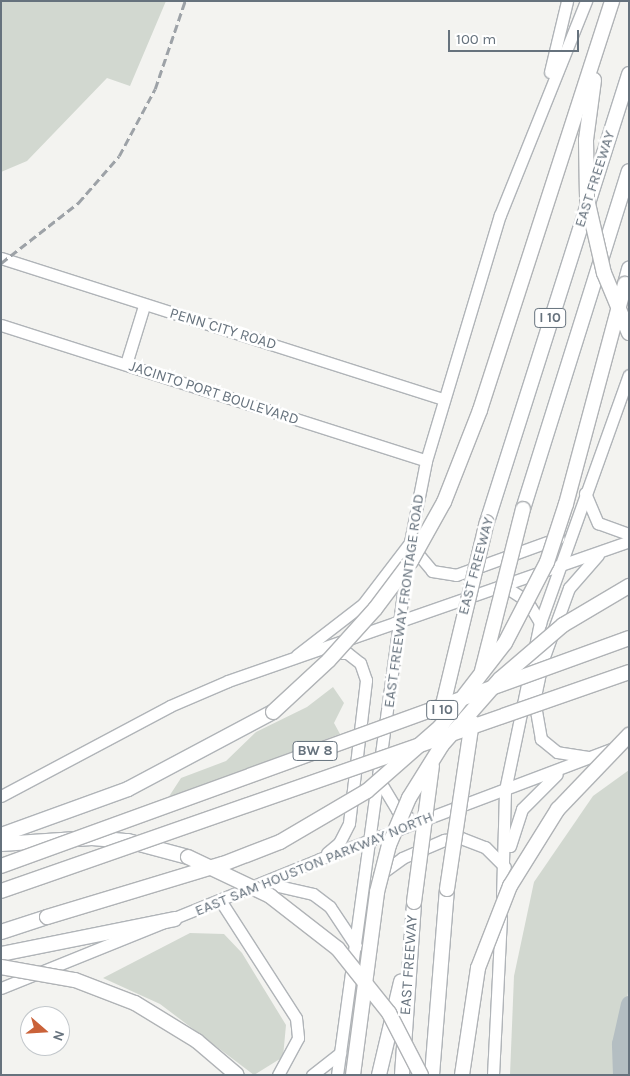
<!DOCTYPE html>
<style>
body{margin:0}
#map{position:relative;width:630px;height:1076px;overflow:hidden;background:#f3f3f0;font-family:Karla,sans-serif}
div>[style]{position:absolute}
.green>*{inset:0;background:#d2d8d0}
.river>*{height:16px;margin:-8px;padding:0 8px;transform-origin:8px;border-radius:8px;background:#b4bec2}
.roads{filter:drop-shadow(1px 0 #b0b4b8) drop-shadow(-1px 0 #b0b4b8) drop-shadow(0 1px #b0b4b8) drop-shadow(0 -1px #b0b4b8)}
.secondary>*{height:11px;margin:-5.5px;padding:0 5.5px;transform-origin:5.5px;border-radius:5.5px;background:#fff}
.highway>*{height:14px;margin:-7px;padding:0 7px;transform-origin:7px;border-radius:7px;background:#fff}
.rail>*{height:2.5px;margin-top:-1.25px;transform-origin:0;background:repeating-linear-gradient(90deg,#9da2a7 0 8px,transparent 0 12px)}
.bridges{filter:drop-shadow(1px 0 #b0b3b6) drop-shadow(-1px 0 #b0b3b6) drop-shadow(0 1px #b0b3b6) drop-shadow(0 -1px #b0b3b6)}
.highway-bridge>*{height:14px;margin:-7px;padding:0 7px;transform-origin:7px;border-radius:7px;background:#fff}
span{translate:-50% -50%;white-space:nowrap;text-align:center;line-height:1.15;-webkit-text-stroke:5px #fff;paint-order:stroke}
.shield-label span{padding:1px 4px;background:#fff;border:1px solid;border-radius:4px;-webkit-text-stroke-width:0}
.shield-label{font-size:14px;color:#66727d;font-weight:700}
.street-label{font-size:15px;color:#66727d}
.frame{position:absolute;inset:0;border:2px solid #66727d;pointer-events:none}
.north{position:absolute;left:20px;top:1006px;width:50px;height:50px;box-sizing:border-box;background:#fff;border:1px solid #c2c7cb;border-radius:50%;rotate:109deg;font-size:14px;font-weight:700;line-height:20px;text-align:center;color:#66727d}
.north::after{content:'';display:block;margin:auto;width:18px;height:22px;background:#ca6239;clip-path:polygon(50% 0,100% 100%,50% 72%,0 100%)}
.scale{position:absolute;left:448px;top:30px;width:131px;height:22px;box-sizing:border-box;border:2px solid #66727d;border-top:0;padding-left:6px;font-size:15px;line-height:18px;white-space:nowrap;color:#66727d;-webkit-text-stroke:4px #fff;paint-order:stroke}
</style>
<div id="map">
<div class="green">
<i style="clip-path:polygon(1px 1px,166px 1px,130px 86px,107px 78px,27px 161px,1px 172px)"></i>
<i style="clip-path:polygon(333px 687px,344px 703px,334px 723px,340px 734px,168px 798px,181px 778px,226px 761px,256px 732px,307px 707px)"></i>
<i style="clip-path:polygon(629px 770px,629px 984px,618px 1075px,510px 1075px,514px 976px,534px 882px,593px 796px)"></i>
<i style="clip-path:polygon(190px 933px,224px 934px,242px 953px,286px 1025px,283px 1057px,254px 1075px,160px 1004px,103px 978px)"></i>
</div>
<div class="river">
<i style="left:621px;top:1075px;width:31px;rotate:-92deg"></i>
<i style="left:620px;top:1044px;width:41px;rotate:-77.3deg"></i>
</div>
<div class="roads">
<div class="secondary">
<i style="left:550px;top:72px;width:73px;rotate:-76.5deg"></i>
<i style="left:1px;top:258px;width:465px;rotate:17.7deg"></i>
<i style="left:1px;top:325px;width:446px;rotate:17.7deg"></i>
<i style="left:126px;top:364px;width:61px;rotate:-72.8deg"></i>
<i style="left:585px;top:493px;width:33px;rotate:67deg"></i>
<i style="left:598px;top:523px;width:33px;rotate:20deg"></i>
<i style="left:413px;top:548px;width:30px;rotate:50deg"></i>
<i style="left:432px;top:571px;width:24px;rotate:9deg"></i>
<i style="left:456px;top:575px;width:109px;rotate:-19.9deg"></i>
<i style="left:504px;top:586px;width:27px;rotate:33deg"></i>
<i style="left:527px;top:601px;width:26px;rotate:59deg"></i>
<i style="left:297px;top:655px;width:83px;rotate:-37.7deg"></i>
<i style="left:363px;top:604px;width:76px;rotate:-52.5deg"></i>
<i style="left:588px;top:757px;width:31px;rotate:-171deg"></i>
<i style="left:557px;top:752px;width:21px;rotate:-141deg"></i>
<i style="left:541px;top:739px;width:39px;rotate:-100deg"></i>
<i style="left:534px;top:701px;width:40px;rotate:-78deg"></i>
<i style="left:542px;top:662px;width:79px;rotate:-70deg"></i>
<i style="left:569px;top:588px;width:44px;rotate:-48.7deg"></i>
<i style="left:379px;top:780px;width:35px;rotate:59deg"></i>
<i style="left:397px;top:810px;width:13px;rotate:32deg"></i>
<i style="left:1px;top:796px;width:191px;rotate:-28deg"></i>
<i style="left:170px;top:706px;width:63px;rotate:-23.3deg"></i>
<i style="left:228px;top:681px;width:425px;rotate:-19.2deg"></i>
<i style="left:510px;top:846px;width:39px;rotate:-72deg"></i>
<i style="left:522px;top:809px;width:49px;rotate:-45deg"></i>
<i style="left:327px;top:853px;width:16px;rotate:-40deg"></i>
<i style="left:339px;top:843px;width:22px;rotate:-63deg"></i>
<i style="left:349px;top:823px;width:144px;rotate:-83.2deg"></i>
<i style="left:366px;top:680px;width:18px;rotate:-109deg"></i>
<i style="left:360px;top:663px;width:16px;rotate:-142deg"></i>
<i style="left:347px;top:653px;width:17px;rotate:180deg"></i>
<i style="left:379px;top:875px;width:29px;rotate:-36deg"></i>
<i style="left:402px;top:858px;width:46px;rotate:-23.2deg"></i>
<i style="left:444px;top:840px;width:17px;rotate:-7deg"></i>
<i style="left:461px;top:838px;width:26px;rotate:21deg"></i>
<i style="left:485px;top:847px;width:28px;rotate:45deg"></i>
<i style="left:265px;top:883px;width:49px;rotate:12.9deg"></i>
<i style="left:313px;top:894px;width:21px;rotate:37deg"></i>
<i style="left:330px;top:907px;width:47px;rotate:56.3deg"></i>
<i style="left:502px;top:898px;width:108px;rotate:-88.4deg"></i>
<i style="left:505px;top:790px;width:171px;rotate:-78.2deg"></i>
<i style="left:540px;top:623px;width:263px;rotate:-70.3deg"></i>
<i style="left:220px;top:900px;width:140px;rotate:57.2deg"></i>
<i style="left:296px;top:1018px;width:20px;rotate:84deg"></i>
<i style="left:298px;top:1038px;width:42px;rotate:118.4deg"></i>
<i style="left:1px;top:988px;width:344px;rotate:-22deg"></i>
<i style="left:320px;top:859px;width:316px;rotate:-20.7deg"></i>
<i style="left:312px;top:1075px;width:36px;rotate:-38deg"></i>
<i style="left:337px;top:1075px;width:538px;rotate:-82.2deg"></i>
<i style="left:410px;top:542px;width:83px;rotate:-78.8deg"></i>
<i style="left:426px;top:461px;width:257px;rotate:-73.3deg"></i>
<i style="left:500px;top:215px;width:231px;rotate:-68.1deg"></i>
<i style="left:493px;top:1075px;width:158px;rotate:-87.1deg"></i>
</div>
<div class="highway">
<i style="left:625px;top:284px;width:16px;rotate:-75deg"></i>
<i style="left:523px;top:509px;width:354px;rotate:-72.6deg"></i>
<i style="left:487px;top:522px;width:470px;rotate:-72.4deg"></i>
<i style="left:1px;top:835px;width:135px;rotate:-19.9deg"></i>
<i style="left:128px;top:789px;width:164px;rotate:-28deg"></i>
<i style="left:1px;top:844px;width:91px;rotate:-3.8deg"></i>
<i style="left:92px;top:838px;width:36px;rotate:5deg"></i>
<i style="left:128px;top:841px;width:62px;rotate:14.9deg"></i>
<i style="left:1px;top:932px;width:48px;rotate:-18.1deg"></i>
<i style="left:1px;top:954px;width:177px;rotate:-11.4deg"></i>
<i style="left:379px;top:1075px;width:96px;rotate:-76.7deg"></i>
<i style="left:402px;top:1075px;width:173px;rotate:-86deg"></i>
<i style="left:432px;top:1075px;width:187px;rotate:-85.4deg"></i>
</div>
</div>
<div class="rail">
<i style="left:1px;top:263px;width:98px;rotate:-37.9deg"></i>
<i style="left:78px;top:203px;width:62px;rotate:-48.9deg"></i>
<i style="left:119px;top:156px;width:76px;rotate:-61.8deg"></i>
<i style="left:155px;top:89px;width:93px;rotate:-71.2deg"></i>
</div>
<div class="bridges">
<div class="highway-bridge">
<i style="left:594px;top:80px;width:61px;rotate:97.6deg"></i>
<i style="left:586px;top:140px;width:59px;rotate:89deg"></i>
<i style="left:587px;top:199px;width:76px;rotate:77.1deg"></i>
<i style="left:604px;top:273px;width:65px;rotate:67.4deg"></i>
<i style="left:482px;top:671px;width:167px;rotate:-75.8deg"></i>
<i style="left:273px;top:712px;width:76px;rotate:-42.9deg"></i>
<i style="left:329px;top:660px;width:69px;rotate:-48deg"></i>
<i style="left:375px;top:609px;width:60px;rotate:-53.1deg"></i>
<i style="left:411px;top:561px;width:68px;rotate:-60.8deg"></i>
<i style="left:444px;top:502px;width:99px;rotate:-68.6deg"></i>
<i style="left:480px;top:410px;width:430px;rotate:-72.1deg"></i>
<i style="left:441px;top:713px;width:196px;rotate:-76.5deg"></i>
<i style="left:188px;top:857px;width:91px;rotate:25.4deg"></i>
<i style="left:270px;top:896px;width:86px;rotate:37.9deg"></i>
<i style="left:338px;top:949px;width:82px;rotate:51.4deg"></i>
<i style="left:389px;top:1013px;width:70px;rotate:62.7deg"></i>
<i style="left:1px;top:866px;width:668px;rotate:-19.95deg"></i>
<i style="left:447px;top:889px;width:169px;rotate:-81.5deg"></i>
<i style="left:1px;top:891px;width:665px;rotate:-19.22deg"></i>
<i style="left:414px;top:902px;width:137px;rotate:-82.5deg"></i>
<i style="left:47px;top:917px;width:184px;rotate:-16.8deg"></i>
<i style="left:223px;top:864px;width:61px;rotate:-21.1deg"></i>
<i style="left:280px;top:842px;width:101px;rotate:-30.4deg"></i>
<i style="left:367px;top:791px;width:97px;rotate:-41.2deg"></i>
<i style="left:440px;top:727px;width:106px;rotate:-52.3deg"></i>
<i style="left:505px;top:643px;width:91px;rotate:-62.6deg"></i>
<i style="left:547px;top:562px;width:61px;rotate:-71.9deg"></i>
<i style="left:566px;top:504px;width:228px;rotate:-75deg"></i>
<i style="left:1px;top:967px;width:75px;rotate:10deg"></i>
<i style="left:75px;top:980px;width:64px;rotate:21deg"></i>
<i style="left:135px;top:1003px;width:73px;rotate:31.5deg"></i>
<i style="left:197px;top:1041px;width:52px;rotate:40.4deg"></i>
<i style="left:353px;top:1075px;width:185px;rotate:-82.5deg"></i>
<i style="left:377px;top:892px;width:49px;rotate:-75.7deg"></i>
<i style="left:389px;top:845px;width:51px;rotate:-66.9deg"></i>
<i style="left:409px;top:798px;width:62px;rotate:-58.1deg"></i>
<i style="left:442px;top:745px;width:88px;rotate:-48.7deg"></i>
<i style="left:500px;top:679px;width:83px;rotate:-40.6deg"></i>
<i style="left:563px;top:625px;width:77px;rotate:-30.6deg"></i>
<i style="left:462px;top:1075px;width:108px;rotate:-81.5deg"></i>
<i style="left:478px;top:968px;width:88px;rotate:-68.7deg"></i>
<i style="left:510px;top:886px;width:91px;rotate:-58.1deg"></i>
<i style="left:558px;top:809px;width:103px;rotate:-46.2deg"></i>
</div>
</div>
<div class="shield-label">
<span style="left:550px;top:318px">I 10</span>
<span style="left:442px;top:710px">I 10</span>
<span style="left:315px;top:751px">BW 8</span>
</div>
<div class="street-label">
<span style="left:595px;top:179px;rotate:-72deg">EAST FREEWAY</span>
<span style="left:223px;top:329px;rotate:17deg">PENN CITY ROAD</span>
<span style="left:214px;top:393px;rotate:18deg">JACINTO PORT BOULEVARD</span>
<span style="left:476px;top:566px;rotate:-75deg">EAST FREEWAY</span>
<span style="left:404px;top:601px;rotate:-82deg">EAST FREEWAY FRONTAGE ROAD</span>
<span style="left:314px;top:864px;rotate:-22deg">EAST SAM HOUSTON PARKWAY NORTH</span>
<span style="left:409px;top:965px;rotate:-86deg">EAST FREEWAY</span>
</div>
<div class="frame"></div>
<div class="north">N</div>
<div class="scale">100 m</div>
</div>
